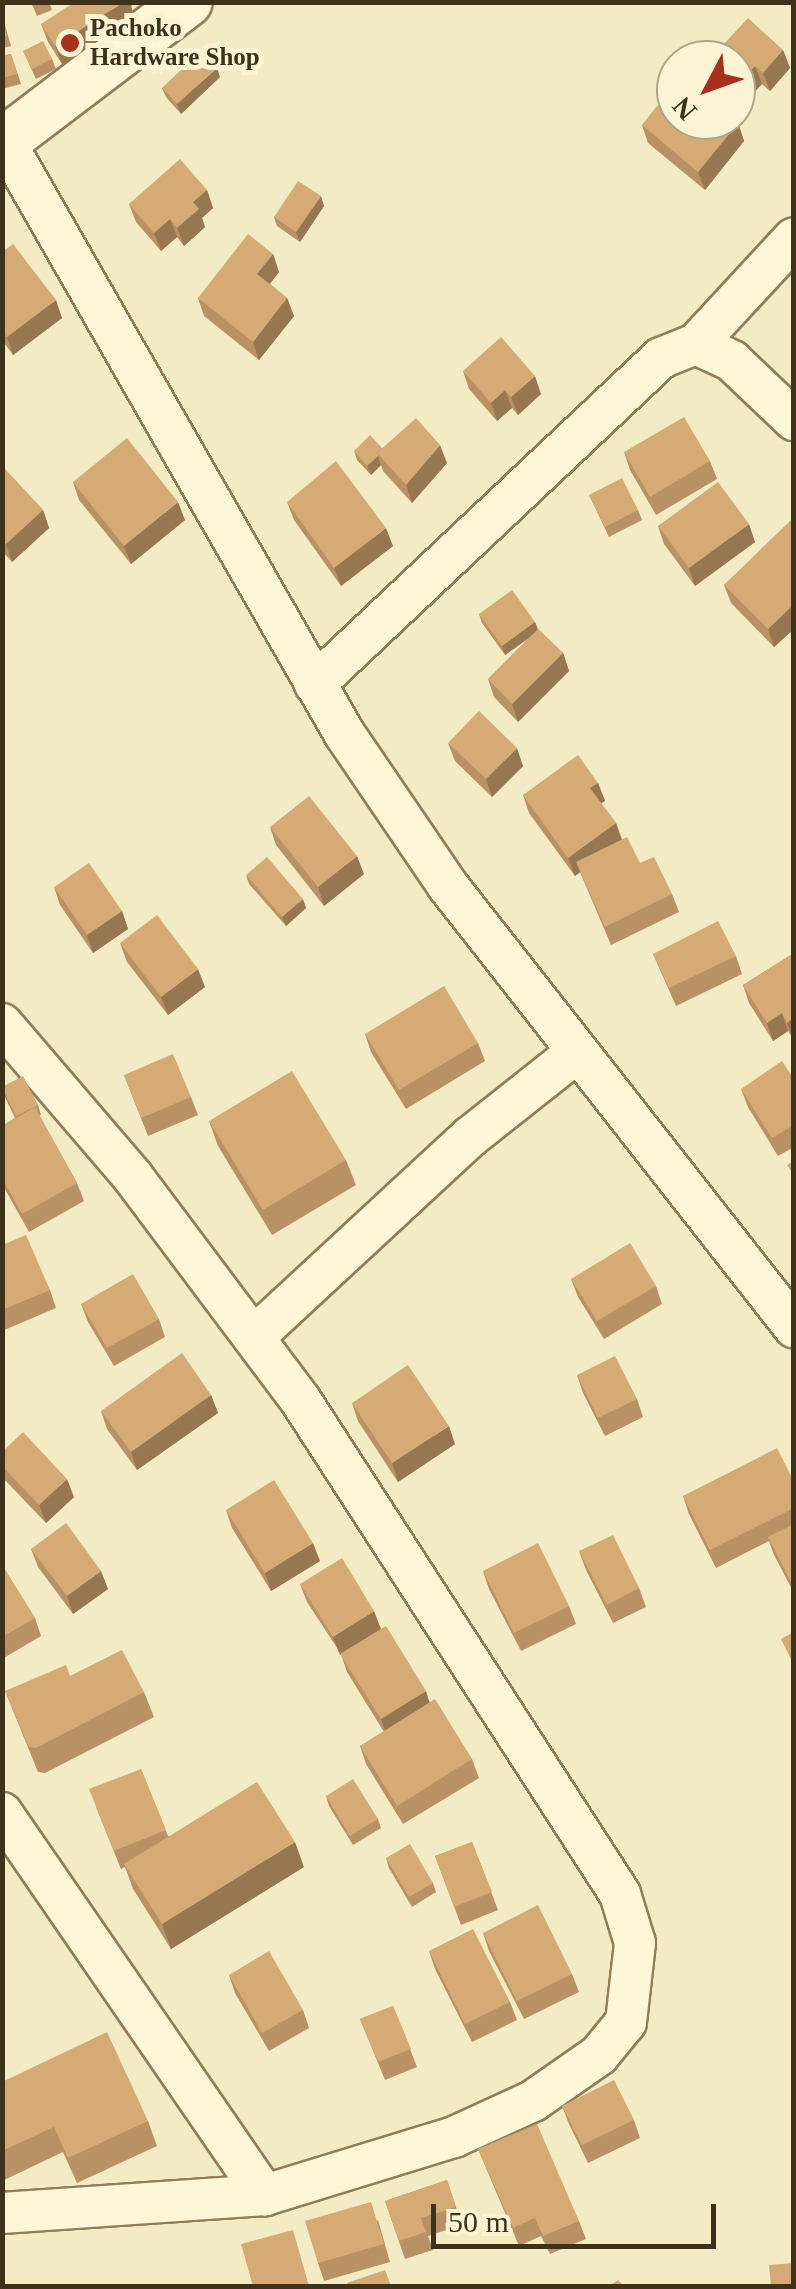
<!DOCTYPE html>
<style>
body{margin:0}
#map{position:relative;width:796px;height:2289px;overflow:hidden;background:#f3ebc3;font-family:Georgia,serif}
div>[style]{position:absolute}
.roads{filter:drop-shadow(2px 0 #917d57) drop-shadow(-2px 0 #917d57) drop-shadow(0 2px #917d57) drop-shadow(0 -2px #917d57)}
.minor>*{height:40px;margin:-20px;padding:0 20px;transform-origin:20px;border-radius:20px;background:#fdf7d8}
.tertiary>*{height:48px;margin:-24px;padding:0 24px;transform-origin:24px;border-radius:24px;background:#fdf7d8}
.wall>*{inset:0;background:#b89264}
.shaded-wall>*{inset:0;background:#967751}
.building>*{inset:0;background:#d6aa74}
.dots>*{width:28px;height:28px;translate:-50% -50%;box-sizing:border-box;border:5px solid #faf4d4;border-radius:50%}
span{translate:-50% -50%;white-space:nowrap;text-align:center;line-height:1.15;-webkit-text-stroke:10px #faf4d4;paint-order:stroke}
.poi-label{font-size:25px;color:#3f321d;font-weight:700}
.left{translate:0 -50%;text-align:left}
.frame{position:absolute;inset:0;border:5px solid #3f321d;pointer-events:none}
.north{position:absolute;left:656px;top:40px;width:100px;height:100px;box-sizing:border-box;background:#faf4d4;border:2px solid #afa68b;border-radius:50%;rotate:229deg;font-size:28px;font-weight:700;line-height:40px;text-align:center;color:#3f321d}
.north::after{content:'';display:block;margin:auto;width:35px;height:45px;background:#a7301f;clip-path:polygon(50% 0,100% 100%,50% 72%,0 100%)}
.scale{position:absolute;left:431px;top:2204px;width:285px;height:45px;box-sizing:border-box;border:5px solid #3f321d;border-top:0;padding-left:12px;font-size:30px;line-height:35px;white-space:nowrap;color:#3f321d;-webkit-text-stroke:8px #faf4d4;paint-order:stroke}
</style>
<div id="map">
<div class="roads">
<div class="minor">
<i style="left:5px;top:142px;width:681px;rotate:60.16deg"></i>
<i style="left:344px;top:733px;width:185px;rotate:55.8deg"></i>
<i style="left:448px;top:886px;width:561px;rotate:51.88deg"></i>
<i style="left:696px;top:344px;width:40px;rotate:25deg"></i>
<i style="left:732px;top:361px;width:86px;rotate:43.6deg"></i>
<i style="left:315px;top:684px;width:475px;rotate:-43.3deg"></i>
<i style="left:661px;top:358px;width:38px;rotate:-22deg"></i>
<i style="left:696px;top:344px;width:144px;rotate:-47.2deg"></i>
<i style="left:2px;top:1024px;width:201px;rotate:49.4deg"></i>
<i style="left:133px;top:1177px;width:280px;rotate:53.1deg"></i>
<i style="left:301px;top:1401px;width:587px;rotate:57.09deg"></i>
<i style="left:620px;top:1894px;width:51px;rotate:73deg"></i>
<i style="left:635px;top:1943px;width:80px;rotate:96.5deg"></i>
<i style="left:626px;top:2022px;width:43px;rotate:129.3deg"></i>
<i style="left:599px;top:2055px;width:80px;rotate:145.1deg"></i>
<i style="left:533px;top:2101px;width:87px;rotate:155.5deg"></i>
<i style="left:454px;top:2137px;width:198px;rotate:162.9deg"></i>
<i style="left:265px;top:2195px;width:264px;rotate:176.1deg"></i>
<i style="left:256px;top:1335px;width:292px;rotate:-42.8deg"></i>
<i style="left:470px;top:1137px;width:135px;rotate:-38.4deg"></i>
<i style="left:2px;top:1813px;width:464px;rotate:55.5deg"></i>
</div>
<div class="tertiary">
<i style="left:2px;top:143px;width:233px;rotate:-37.2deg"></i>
</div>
</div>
<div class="wall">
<i style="clip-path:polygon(31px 2px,49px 2px,52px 10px,37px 16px)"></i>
<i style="clip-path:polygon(131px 6px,135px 18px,62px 64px,48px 42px,41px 24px)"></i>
<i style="clip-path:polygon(2px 15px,11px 46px,2px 48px)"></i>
<i style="clip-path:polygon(783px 50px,790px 68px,770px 91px,762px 84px,743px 104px,736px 97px,736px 60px)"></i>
<i style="clip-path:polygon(23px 51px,52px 59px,56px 69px,36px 79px)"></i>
<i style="clip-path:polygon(11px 54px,21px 84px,2px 89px,2px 56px)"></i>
<i style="clip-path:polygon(220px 77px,181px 114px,166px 97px,162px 88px)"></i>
<i style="clip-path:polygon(676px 120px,738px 123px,744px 141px,705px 190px,648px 143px,642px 125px)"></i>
<i style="clip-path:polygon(207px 190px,213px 208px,202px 218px,205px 227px,184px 246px,177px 237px,161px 251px,136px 222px,129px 204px)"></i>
<i style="clip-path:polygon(324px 206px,300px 242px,277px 226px,274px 217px)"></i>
<i style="clip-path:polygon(2px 252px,62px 318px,13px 355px,2px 340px)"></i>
<i style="clip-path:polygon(273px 254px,279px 272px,270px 284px,287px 298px,294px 316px,259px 360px,204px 316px,198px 298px)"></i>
<i style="clip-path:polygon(463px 371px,541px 394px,518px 415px,512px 408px,497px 421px,469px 389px)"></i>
<i style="clip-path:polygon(382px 448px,447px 463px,412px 503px,383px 471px,381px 465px,371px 475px,357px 460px,354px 451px)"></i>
<i style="clip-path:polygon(624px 452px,710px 461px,717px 479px,656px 515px,630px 470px)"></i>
<i style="clip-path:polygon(2px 466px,43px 510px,49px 528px,12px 562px,2px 551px)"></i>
<i style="clip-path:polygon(73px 482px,185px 520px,131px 564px,79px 500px)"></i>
<i style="clip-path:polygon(589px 495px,638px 510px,642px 520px,609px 537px)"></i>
<i style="clip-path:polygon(287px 502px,393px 546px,341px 586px,294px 520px)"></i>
<i style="clip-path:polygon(794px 521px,794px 629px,774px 647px,731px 603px,724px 585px)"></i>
<i style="clip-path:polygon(658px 526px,755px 542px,695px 586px,664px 544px)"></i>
<i style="clip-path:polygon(479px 614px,535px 622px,538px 629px,563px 653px,569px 671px,518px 722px,494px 697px,488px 679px,528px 639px,505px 655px,482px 623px)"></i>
<i style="clip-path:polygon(448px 743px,523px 766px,492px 797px,455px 761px)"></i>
<i style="clip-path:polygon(598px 783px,605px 801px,601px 803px,616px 823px,622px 839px,640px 863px,672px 894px,679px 912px,611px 945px,580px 872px,575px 876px,529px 813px,523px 795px)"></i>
<i style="clip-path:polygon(270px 827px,364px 874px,324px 906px,276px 845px)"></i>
<i style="clip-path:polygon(246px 875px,306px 908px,286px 926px,249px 884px)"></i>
<i style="clip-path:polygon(54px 887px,122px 911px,128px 929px,93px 953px,60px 905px)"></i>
<i style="clip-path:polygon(120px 943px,205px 987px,168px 1015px,127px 962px)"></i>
<i style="clip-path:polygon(794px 953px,794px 1040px,788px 1031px,773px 1041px,749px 1003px,743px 985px)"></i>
<i style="clip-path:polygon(653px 954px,736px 956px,742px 974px,676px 1006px)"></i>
<i style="clip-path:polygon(365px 1034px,478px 1043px,485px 1061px,406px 1109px,371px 1052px)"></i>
<i style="clip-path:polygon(124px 1075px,191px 1097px,198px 1115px,148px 1136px)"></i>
<i style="clip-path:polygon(794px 1079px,794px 1147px,778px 1156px,748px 1107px,741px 1089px)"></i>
<i style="clip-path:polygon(2px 1091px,38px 1105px,41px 1115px,39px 1115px,77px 1183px,84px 1201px,29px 1232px,2px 1184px,2px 1126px,15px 1118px)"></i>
<i style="clip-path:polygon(209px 1121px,346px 1160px,356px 1185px,272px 1235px,218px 1146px)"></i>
<i style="clip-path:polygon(2px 1245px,50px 1290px,56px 1308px,2px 1331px)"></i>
<i style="clip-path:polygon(571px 1279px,656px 1286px,662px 1304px,604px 1339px,578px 1297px)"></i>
<i style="clip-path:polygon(81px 1304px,159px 1319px,165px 1337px,114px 1366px,88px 1322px)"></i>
<i style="clip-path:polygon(577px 1375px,637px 1399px,643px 1417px,605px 1436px,583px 1393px)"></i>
<i style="clip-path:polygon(211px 1395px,218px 1413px,137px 1470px,107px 1429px,101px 1411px)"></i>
<i style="clip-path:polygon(352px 1403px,455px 1444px,398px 1482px,358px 1421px)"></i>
<i style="clip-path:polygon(2px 1452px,74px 1497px,46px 1523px,2px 1477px)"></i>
<i style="clip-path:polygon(794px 1482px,794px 1593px,774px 1555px,769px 1541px,716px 1568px,689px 1514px,683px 1496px)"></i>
<i style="clip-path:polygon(226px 1510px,320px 1561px,271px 1591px,232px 1528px)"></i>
<i style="clip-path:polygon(31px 1549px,108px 1589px,73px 1614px,38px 1567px)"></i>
<i style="clip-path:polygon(579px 1551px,639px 1588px,646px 1607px,613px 1623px,586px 1570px)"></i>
<i style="clip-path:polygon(2px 1565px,35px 1618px,41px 1636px,2px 1659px)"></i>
<i style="clip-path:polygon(483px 1571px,569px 1606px,576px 1624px,521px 1651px,489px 1589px)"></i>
<i style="clip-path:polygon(300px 1584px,381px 1629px,430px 1703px,472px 1759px,479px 1778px,403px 1824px,366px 1764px,360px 1746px,384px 1732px,347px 1672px,341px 1654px,307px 1602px)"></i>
<i style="clip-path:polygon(70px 1676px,144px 1692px,154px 1717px,45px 1773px,38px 1772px,5px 1691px)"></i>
<i style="clip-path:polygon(141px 1769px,168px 1836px,304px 1867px,171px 1949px,133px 1889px,125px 1867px,121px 1869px,96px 1807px)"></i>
<i style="clip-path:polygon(326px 1796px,378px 1819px,381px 1828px,353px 1845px,329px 1806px)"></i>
<i style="clip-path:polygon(472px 1842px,498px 1910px,461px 1925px,435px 1856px)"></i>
<i style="clip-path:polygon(386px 1858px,433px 1883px,436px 1892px,412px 1907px,389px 1868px)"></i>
<i style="clip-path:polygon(483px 1933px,572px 1974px,579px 1992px,524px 2019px,489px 1951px)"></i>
<i style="clip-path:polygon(429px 1951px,510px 2002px,517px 2020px,472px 2042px,435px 1969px)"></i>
<i style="clip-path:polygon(229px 1975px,303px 2010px,309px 2028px,269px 2051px,235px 1993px)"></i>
<i style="clip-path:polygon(393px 2006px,417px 2067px,385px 2080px,360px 2019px)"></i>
<i style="clip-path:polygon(2px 2082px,148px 2121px,157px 2146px,77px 2183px,63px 2152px,2px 2181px)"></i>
<i style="clip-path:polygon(562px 2106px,634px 2120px,640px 2138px,588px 2163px,569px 2124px)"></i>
<i style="clip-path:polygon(478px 2149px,579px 2221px,586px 2239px,550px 2254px,541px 2236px,519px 2246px)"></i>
<i style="clip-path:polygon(447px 2180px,462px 2225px,428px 2236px,433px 2250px,405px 2259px,385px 2201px)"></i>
<i style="clip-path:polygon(378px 2220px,390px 2262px,324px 2281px,318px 2263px)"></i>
</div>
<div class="shaded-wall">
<i style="clip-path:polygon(124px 2px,137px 2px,131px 6px,135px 18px,62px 64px,55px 46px)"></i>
<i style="clip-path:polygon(783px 50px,790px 68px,770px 91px,763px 73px)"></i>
<i style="clip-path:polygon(755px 66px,762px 84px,743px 104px,737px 86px)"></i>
<i style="clip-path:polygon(217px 68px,220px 77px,181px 114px,177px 104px)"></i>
<i style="clip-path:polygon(738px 123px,744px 141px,705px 190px,698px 172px)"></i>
<i style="clip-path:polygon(207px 190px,213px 208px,202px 218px,205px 227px,184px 246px,177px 228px,193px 202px)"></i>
<i style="clip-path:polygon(321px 196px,324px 206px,300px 242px,296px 232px)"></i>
<i style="clip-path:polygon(170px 219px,177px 237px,161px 251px,154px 233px)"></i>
<i style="clip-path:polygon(273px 254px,279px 272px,263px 292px,257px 274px)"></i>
<i style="clip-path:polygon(287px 298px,294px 316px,259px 360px,253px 342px)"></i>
<i style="clip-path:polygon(56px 300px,62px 318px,13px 355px,7px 337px)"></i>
<i style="clip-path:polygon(535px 376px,541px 394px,518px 415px,511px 397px)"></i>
<i style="clip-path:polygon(505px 390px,512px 408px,497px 421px,491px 403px)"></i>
<i style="clip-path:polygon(440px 445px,447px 463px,412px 503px,406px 485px)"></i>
<i style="clip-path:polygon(378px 456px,381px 465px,371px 475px,367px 466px)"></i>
<i style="clip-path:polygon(178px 502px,185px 520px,131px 564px,124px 546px)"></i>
<i style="clip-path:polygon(43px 510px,49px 528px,12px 562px,6px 544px)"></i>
<i style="clip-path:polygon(749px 524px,755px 542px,695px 586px,689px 568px)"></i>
<i style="clip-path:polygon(386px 528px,393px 546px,341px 586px,334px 568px)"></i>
<i style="clip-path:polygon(794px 604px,794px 629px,774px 647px,768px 629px)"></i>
<i style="clip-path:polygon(535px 622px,538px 631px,505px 655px,502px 646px)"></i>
<i style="clip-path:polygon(563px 653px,569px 671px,518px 722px,512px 704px)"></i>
<i style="clip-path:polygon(517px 748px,523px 766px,492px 797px,486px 779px)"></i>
<i style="clip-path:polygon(598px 783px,605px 801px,597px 806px,590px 788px)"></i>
<i style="clip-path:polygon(616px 823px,622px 842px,575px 876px,568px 858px)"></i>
<i style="clip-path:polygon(357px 856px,364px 874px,324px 906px,318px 887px)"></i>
<i style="clip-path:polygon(303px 899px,306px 908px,286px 926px,282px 917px)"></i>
<i style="clip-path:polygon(122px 911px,128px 929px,93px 953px,87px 935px)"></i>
<i style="clip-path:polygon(198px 969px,205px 987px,168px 1015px,161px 997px)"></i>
<i style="clip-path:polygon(782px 1013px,788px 1031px,773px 1041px,767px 1023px)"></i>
<i style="clip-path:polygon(794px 1017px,794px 1040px,787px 1023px)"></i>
<i style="clip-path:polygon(211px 1395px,218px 1413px,137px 1470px,131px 1452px)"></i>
<i style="clip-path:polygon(449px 1426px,455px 1444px,398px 1482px,392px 1463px)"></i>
<i style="clip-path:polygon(67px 1479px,74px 1497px,46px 1523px,39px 1505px)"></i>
<i style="clip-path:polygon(313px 1543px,320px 1561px,271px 1591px,265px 1573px)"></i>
<i style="clip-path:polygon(101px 1571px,108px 1589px,73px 1614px,67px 1596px)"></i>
<i style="clip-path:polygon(374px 1611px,381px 1629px,340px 1655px,333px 1637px)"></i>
<i style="clip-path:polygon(426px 1691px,432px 1710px,387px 1737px,381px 1719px)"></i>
<i style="clip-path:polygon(295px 1842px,304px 1867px,171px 1949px,162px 1924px)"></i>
</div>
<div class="building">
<i style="clip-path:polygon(75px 2px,124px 2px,55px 46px,41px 24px)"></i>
<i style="clip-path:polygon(2px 18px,7px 36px,2px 37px)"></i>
<i style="clip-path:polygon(748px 18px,783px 50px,763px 73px,755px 66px,737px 86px,736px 60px,709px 60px)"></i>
<i style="clip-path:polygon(43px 41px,52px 59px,32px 69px,23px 51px)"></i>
<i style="clip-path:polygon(201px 51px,217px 68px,177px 104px,162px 88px)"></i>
<i style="clip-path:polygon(11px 54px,17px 74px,2px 78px,2px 56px)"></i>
<i style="clip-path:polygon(673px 86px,676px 89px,676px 120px,734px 120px,738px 123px,698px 172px,642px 125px)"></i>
<i style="clip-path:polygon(180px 159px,207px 190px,193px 202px,199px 209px,177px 228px,170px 219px,154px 233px,129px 204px)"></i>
<i style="clip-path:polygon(298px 181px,321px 196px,296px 232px,274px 217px)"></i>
<i style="clip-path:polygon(248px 234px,273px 254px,257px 274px,287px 298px,253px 342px,198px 298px)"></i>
<i style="clip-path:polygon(13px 244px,56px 300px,7px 337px,2px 331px,2px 252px)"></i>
<i style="clip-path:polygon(501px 337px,535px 376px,511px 397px,505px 390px,491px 403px,463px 371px)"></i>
<i style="clip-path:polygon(684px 417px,710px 461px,650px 497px,624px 452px)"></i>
<i style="clip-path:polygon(416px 418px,440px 445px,406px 485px,377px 453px)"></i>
<i style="clip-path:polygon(370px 435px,382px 448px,377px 453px,379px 455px,367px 466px,354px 451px)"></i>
<i style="clip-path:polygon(127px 438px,178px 502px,124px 546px,73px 482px)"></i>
<i style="clip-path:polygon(336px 461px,386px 528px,334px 568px,287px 502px)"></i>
<i style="clip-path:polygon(2px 466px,43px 510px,6px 544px,2px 540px)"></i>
<i style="clip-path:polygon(622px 478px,638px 510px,605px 527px,589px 495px)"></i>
<i style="clip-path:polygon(718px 482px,749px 524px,689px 568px,658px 526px)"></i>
<i style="clip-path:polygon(792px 519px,794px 604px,768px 629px,724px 585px)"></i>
<i style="clip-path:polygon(512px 590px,535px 622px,502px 646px,479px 614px)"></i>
<i style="clip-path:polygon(538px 629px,563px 653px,512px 704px,488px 679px)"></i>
<i style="clip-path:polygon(479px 711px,517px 748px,486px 779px,448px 743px)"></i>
<i style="clip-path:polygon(578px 755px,598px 783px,590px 788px,616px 823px,568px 858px,523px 795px)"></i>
<i style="clip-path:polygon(309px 796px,357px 856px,318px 887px,270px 827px)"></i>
<i style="clip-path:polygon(627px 837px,640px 863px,654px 857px,672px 894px,605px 927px,576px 862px)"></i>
<i style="clip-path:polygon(267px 857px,303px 899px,282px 917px,246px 875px)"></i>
<i style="clip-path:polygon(89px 863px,122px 911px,87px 935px,54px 887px)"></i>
<i style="clip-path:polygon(157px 915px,198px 969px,161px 997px,120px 943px)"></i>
<i style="clip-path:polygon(718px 921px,736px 956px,669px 988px,653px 954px)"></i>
<i style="clip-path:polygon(794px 953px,794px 1017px,787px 1023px,782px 1013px,767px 1023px,743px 985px)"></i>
<i style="clip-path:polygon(444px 986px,478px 1043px,399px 1090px,365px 1034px)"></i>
<i style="clip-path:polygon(173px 1054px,191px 1097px,141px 1118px,124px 1075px)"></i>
<i style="clip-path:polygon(782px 1061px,794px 1079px,794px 1125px,772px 1138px,741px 1089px)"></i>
<i style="clip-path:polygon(292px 1071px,346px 1160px,263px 1210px,209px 1121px)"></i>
<i style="clip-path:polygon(23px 1076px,38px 1105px,16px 1116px,2px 1087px)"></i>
<i style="clip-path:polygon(35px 1107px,77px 1183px,22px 1214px,2px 1178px,2px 1126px)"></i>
<i style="clip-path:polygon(794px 1161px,794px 1175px,787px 1165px)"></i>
<i style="clip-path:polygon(26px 1235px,50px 1290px,2px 1310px,2px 1245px)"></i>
<i style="clip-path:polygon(630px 1243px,656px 1286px,597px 1321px,571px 1279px)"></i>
<i style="clip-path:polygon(133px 1274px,159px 1319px,107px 1348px,81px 1304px)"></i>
<i style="clip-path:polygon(182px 1353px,211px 1395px,131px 1452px,101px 1411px)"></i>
<i style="clip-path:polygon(615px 1356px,637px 1399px,598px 1418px,577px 1375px)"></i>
<i style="clip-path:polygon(408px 1365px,449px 1426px,392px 1463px,352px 1403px)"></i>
<i style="clip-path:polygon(23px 1432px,67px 1479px,39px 1505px,2px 1466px,2px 1452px)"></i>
<i style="clip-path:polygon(777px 1448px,794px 1482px,794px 1508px,710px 1550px,683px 1496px)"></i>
<i style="clip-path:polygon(274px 1480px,313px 1543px,265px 1573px,226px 1510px)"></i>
<i style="clip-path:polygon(66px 1523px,101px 1571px,67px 1596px,31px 1549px)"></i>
<i style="clip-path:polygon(794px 1524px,794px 1588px,768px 1537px)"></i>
<i style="clip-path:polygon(613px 1535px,639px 1588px,607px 1605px,579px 1551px)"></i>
<i style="clip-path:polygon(538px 1543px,569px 1606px,514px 1633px,483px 1571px)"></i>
<i style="clip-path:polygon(342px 1558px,374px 1611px,333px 1637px,300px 1584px)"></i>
<i style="clip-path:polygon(2px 1565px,35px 1618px,2px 1637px)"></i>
<i style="clip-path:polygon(386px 1626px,426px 1691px,381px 1719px,340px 1654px)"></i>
<i style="clip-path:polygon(794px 1632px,794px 1665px,781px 1639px)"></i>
<i style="clip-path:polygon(122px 1650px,144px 1692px,36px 1748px,29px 1747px,5px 1691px,66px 1665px,70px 1676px)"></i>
<i style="clip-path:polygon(435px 1699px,472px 1759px,397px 1806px,360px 1746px)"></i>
<i style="clip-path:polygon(141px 1769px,166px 1830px,114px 1851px,89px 1789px)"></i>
<i style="clip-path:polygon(353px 1779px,378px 1819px,350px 1836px,326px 1796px)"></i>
<i style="clip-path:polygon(257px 1782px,295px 1842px,162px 1924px,124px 1864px)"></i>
<i style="clip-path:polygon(472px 1842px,492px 1892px,454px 1907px,435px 1856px)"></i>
<i style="clip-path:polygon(410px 1844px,433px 1883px,409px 1897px,386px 1858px)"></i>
<i style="clip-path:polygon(538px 1905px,572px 1974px,517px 2001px,483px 1933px)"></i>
<i style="clip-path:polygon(473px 1929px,510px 2002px,465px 2024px,429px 1951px)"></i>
<i style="clip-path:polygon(269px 1951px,303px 2010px,262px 2033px,229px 1975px)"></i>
<i style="clip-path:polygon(393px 2006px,411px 2049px,378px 2062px,360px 2019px)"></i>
<i style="clip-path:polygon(107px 2032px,148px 2121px,68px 2158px,54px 2127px,2px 2151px,2px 2082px)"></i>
<i style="clip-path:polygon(614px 2080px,634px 2120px,582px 2145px,562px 2106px)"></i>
<i style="clip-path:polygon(537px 2124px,579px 2221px,543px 2236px,535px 2218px,513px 2228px,478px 2149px)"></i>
<i style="clip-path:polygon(447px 2180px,456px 2207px,421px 2218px,426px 2232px,399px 2241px,385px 2201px)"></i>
<i style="clip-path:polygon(371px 2202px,384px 2244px,318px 2263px,305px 2221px)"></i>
<i style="clip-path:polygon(293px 2230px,309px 2286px,253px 2286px,241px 2244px)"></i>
<i style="clip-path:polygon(794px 2263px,794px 2286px,771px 2286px,769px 2265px)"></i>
<i style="clip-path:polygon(385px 2270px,391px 2286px,349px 2286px,347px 2283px)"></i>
<i style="clip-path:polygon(618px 2280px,624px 2286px,609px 2286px)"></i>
</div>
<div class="dots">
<i style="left:70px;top:43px;background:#a7301f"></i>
</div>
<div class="poi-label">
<span class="left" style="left:90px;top:43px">Pachoko<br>Hardware Shop</span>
</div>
<div class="frame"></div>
<div class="north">N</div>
<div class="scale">50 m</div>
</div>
